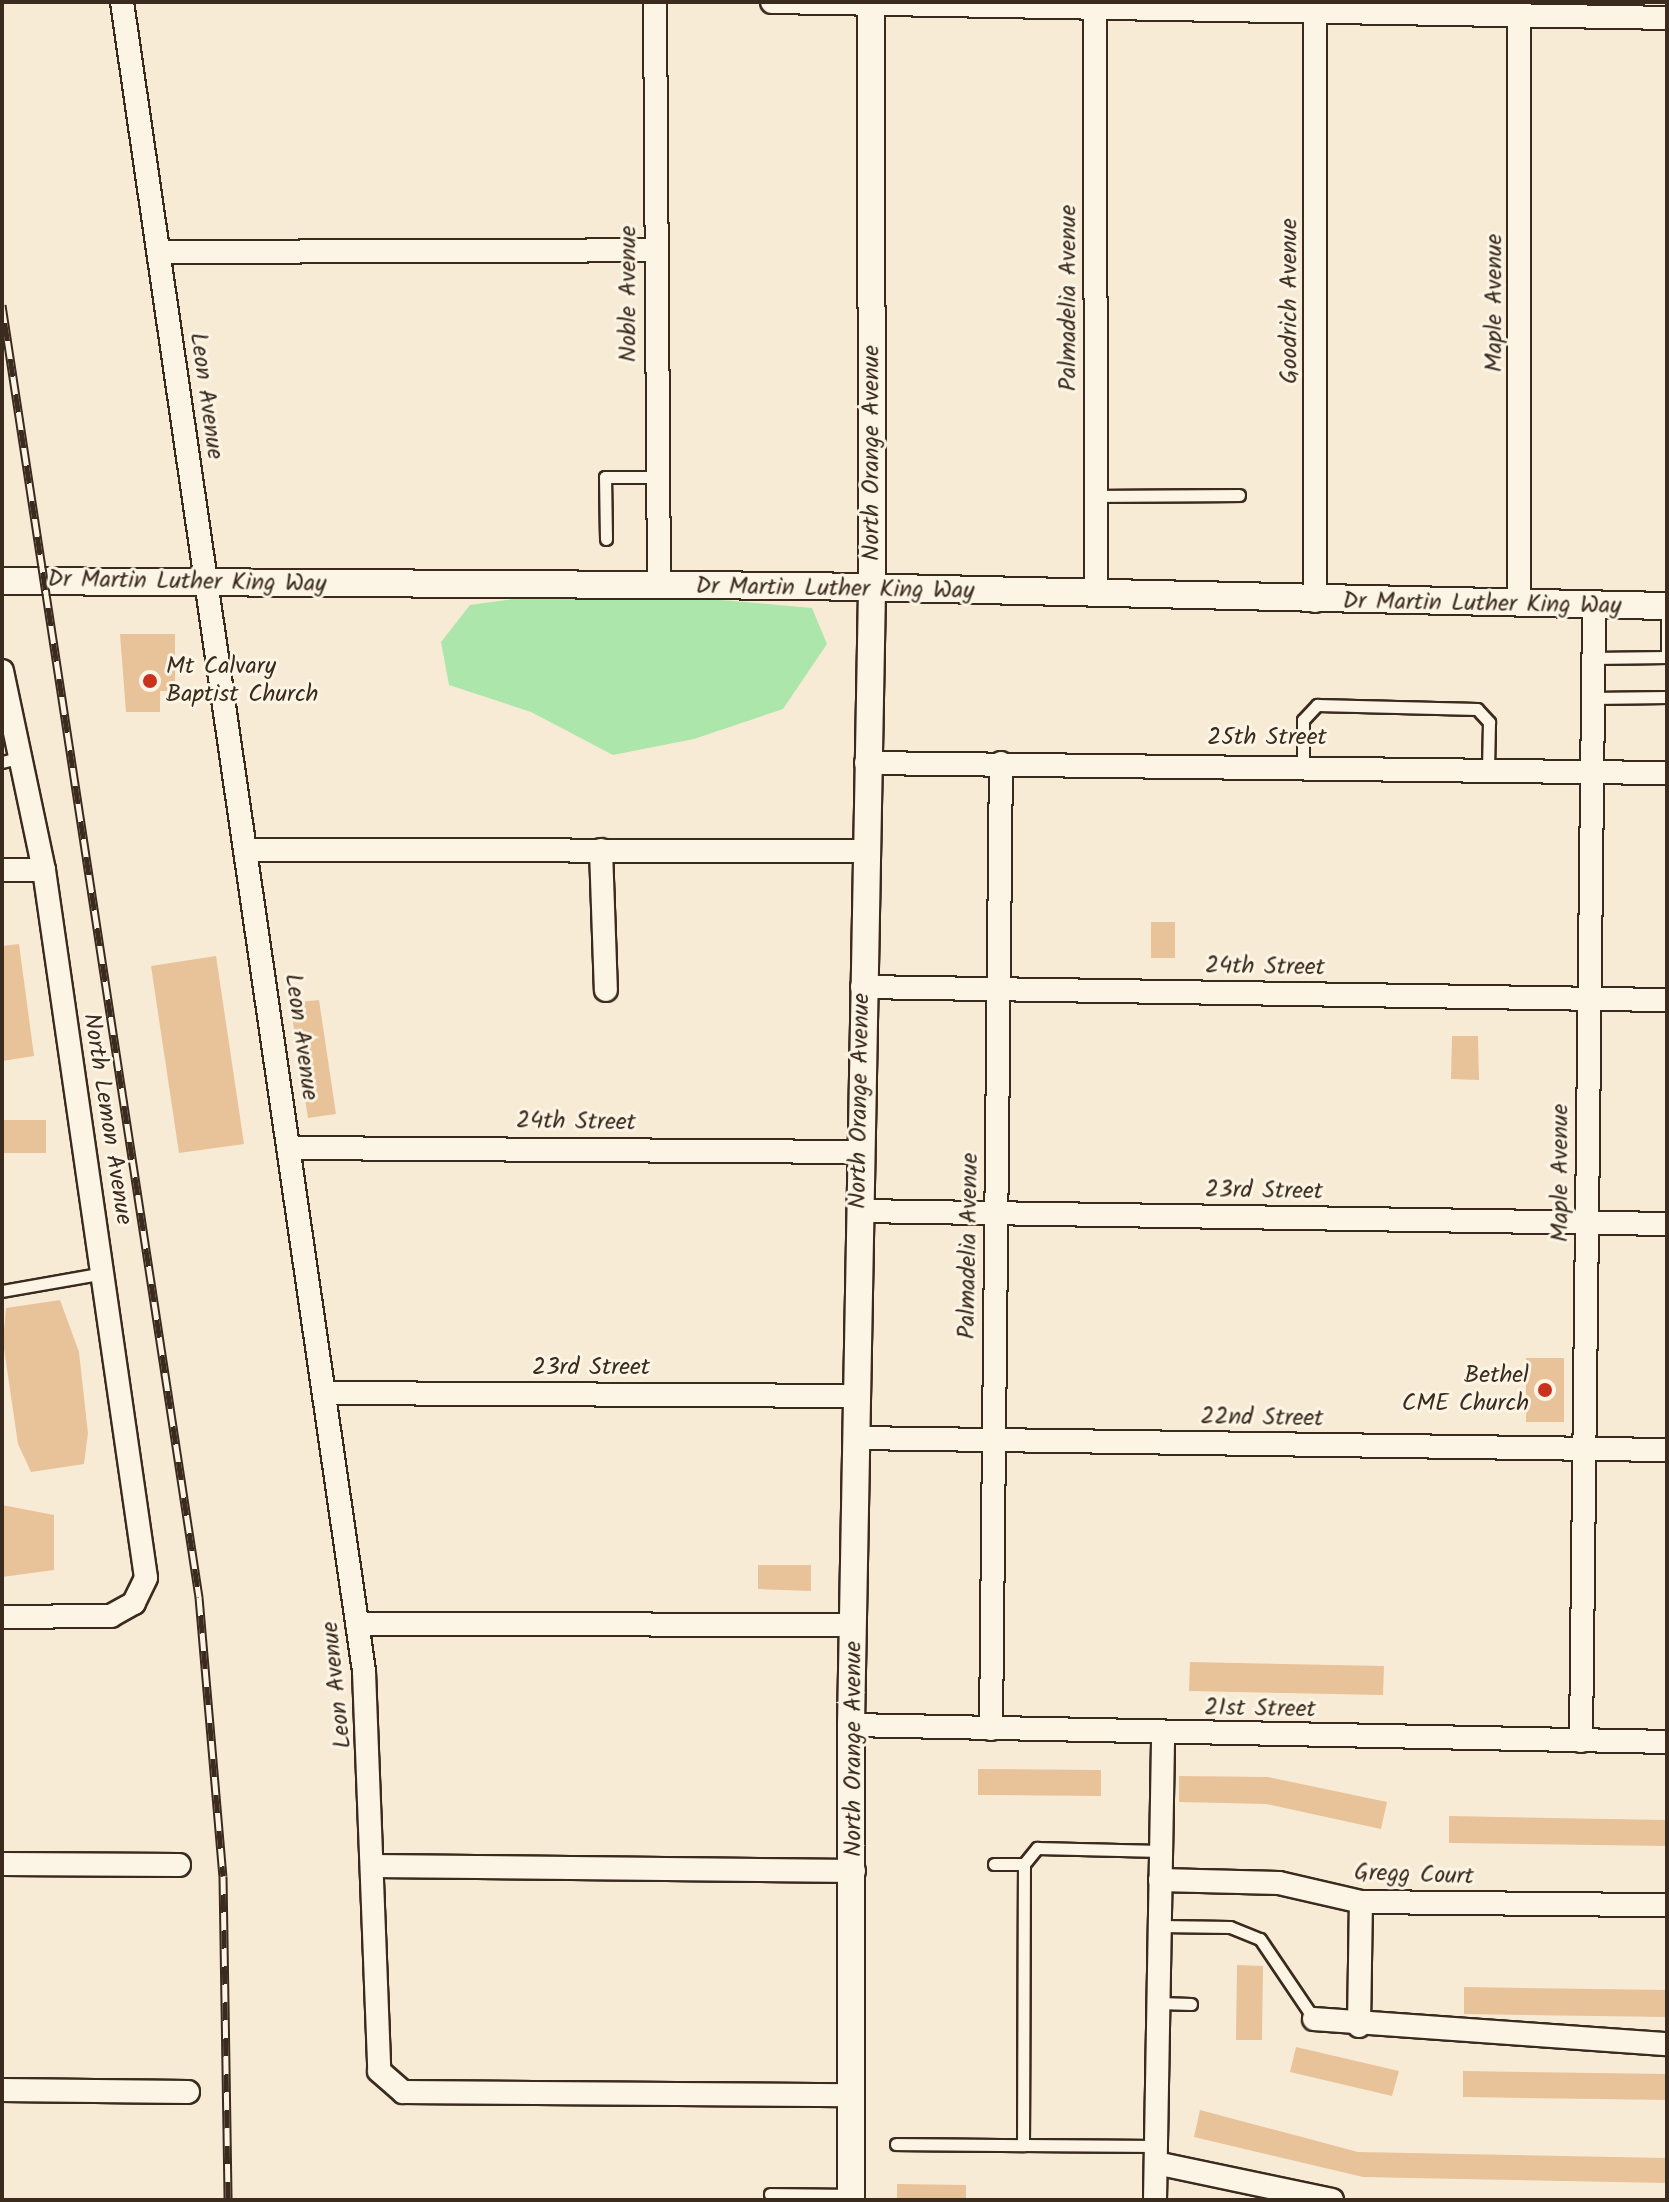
<!DOCTYPE html>
<style>
body{margin:0}
#map{position:relative;width:1669px;height:2202px;overflow:hidden;background:#f8ebd6;font-family:Kalam,sans-serif}
div>[style]{position:absolute}
.green>*{inset:0;background:#ace6aa}
.building>*{inset:0;background:#e8c299}
.roads{filter:drop-shadow(2px 0 #3b2a1e) drop-shadow(-2px 0 #3b2a1e) drop-shadow(0 2px #3b2a1e) drop-shadow(0 -2px #3b2a1e)}
.service>*{height:11px;margin:-5.5px;padding:0 5.5px;transform-origin:5.5px;border-radius:5.5px;background:#fcf5e5}
.minor>*{height:22px;margin:-11px;padding:0 11px;transform-origin:11px;border-radius:11px;background:#fcf5e5}
.tertiary>*{height:26px;margin:-13px;padding:0 13px;transform-origin:13px;border-radius:13px;background:#fcf5e5}
.rail>*{height:9px;margin-top:-4.5px;transform-origin:0;background:repeating-linear-gradient(90deg,#fcf5e5 0 18px,#3b2a1e 0 36px);box-sizing:border-box;border-block:2px solid #3b2a1e}
.dots>*{width:22px;height:22px;translate:-50% -50%;box-sizing:border-box;border:4px solid #fcf5e5;border-radius:50%}
span{translate:-50% -50%;white-space:nowrap;text-align:center;line-height:1.15;-webkit-text-stroke:6px #fcf5e5;paint-order:stroke}
.street-label{font-size:24px;color:#3b2a1e}
.poi-label{font-size:24px;color:#3b2a1e}
.left{translate:0 -50%;text-align:left}
.right{translate:-100% -50%;text-align:right}
.frame{position:absolute;inset:0;border:4px solid #3b2a1e;pointer-events:none}
</style>
<div id="map">
<div class="green">
<i style="clip-path:polygon(534px 596px,688px 597px,812px 608px,827px 644px,783px 709px,694px 739px,613px 755px,531px 712px,449px 685px,441px 642px,470px 605px)"></i>
</div>
<div class="building">
<i style="clip-path:polygon(120px 634px,175px 634px,175px 691px,160px 691px,160px 712px,126px 712px)"></i>
<i style="clip-path:polygon(1151px 922px,1175px 922px,1175px 958px,1151px 958px)"></i>
<i style="clip-path:polygon(19px 944px,34px 1056px,2px 1061px,2px 946px)"></i>
<i style="clip-path:polygon(216px 956px,244px 1144px,179px 1153px,151px 966px)"></i>
<i style="clip-path:polygon(319px 1000px,336px 1114px,308px 1118px,290px 1003px)"></i>
<i style="clip-path:polygon(1452px 1036px,1478px 1036px,1479px 1080px,1451px 1079px)"></i>
<i style="clip-path:polygon(2px 1120px,46px 1120px,46px 1153px,2px 1153px)"></i>
<i style="clip-path:polygon(60px 1300px,79px 1352px,88px 1433px,84px 1464px,31px 1472px,18px 1444px,3px 1342px,6px 1308px)"></i>
<i style="clip-path:polygon(1526px 1358px,1564px 1358px,1564px 1422px,1526px 1422px)"></i>
<i style="clip-path:polygon(2px 1505px,54px 1515px,54px 1570px,2px 1577px)"></i>
<i style="clip-path:polygon(758px 1565px,811px 1565px,811px 1591px,758px 1589px)"></i>
<i style="clip-path:polygon(1190px 1662px,1384px 1666px,1383px 1695px,1189px 1691px)"></i>
<i style="clip-path:polygon(978px 1769px,1101px 1770px,1101px 1796px,978px 1795px)"></i>
<i style="clip-path:polygon(1179px 1776px,1268px 1777px,1387px 1802px,1381px 1829px,1266px 1804px,1179px 1802px)"></i>
<i style="clip-path:polygon(1449px 1816px,1667px 1820px,1667px 1846px,1449px 1843px)"></i>
<i style="clip-path:polygon(1237px 1965px,1263px 1966px,1262px 2040px,1236px 2040px)"></i>
<i style="clip-path:polygon(1464px 1987px,1667px 1990px,1667px 2017px,1464px 2014px)"></i>
<i style="clip-path:polygon(1296px 2047px,1399px 2071px,1392px 2096px,1290px 2072px)"></i>
<i style="clip-path:polygon(1463px 2071px,1667px 2074px,1667px 2100px,1463px 2097px)"></i>
<i style="clip-path:polygon(1200px 2110px,1358px 2152px,1667px 2158px,1667px 2183px,1363px 2177px,1194px 2137px)"></i>
<i style="clip-path:polygon(897px 2184px,966px 2185px,966px 2200px,897px 2200px)"></i>
</div>
<div class="roads">
<div class="service">
<i style="left:1096px;top:496px;width:143px;rotate:-0.4deg"></i>
<i style="left:606px;top:539px;width:62px;rotate:-90.9deg"></i>
<i style="left:605px;top:477px;width:50px"></i>
<i style="left:1593px;top:658px;width:74px;rotate:-0.8deg"></i>
<i style="left:1667px;top:657px;width:51px;rotate:-90deg"></i>
<i style="left:1592px;top:698px;width:75px;rotate:-0.8deg"></i>
<i style="left:2px;top:762px;width:21px;rotate:-14deg"></i>
<i style="left:1303px;top:764px;width:44px;rotate:-90deg"></i>
<i style="left:1303px;top:720px;width:21px;rotate:-47deg"></i>
<i style="left:1317px;top:705px;width:160px;rotate:1.4deg"></i>
<i style="left:1477px;top:709px;width:18px;rotate:47deg"></i>
<i style="left:1489px;top:722px;width:47px;rotate:91.2deg"></i>
<i style="left:2px;top:1291px;width:104px;rotate:-10deg"></i>
<i style="left:994px;top:1864px;width:30px"></i>
<i style="left:1160px;top:1926px;width:70px;rotate:0.8deg"></i>
<i style="left:1230px;top:1927px;width:32px;rotate:22deg"></i>
<i style="left:1260px;top:1939px;width:97px;rotate:56deg"></i>
<i style="left:1159px;top:2003px;width:32px;rotate:2deg"></i>
<i style="left:896px;top:2144px;width:127px;rotate:0.5deg"></i>
<i style="left:1023px;top:2145px;width:281px;rotate:-89.8deg"></i>
<i style="left:1024px;top:1864px;width:21px;rotate:-51deg"></i>
<i style="left:1037px;top:1848px;width:124px;rotate:1.4deg"></i>
<i style="left:1023px;top:2145px;width:133px;rotate:0.4deg"></i>
<i style="left:770px;top:2194px;width:81px;rotate:0.7deg"></i>
</div>
<div class="minor">
<i style="left:122px;top:2px;width:1687px;rotate:81.75deg"></i>
<i style="left:364px;top:1672px;width:399px;rotate:87.8deg"></i>
<i style="left:379px;top:2071px;width:32px;rotate:41deg"></i>
<i style="left:403px;top:2092px;width:450px;rotate:0.4deg"></i>
<i style="left:655px;top:2px;width:584px;rotate:89.61deg"></i>
<i style="left:772px;top:2px;width:895px;rotate:1.02deg"></i>
<i style="left:1095px;top:2px;width:593px;rotate:89.9deg"></i>
<i style="left:1315px;top:2px;width:599px;rotate:90deg"></i>
<i style="left:159px;top:252px;width:497px;rotate:-0.2deg"></i>
<i style="left:1519px;top:604px;width:599px;rotate:-90deg"></i>
<i style="left:2px;top:671px;width:203px;rotate:78.1deg"></i>
<i style="left:44px;top:870px;width:715px;rotate:81.8deg"></i>
<i style="left:146px;top:1578px;width:28px;rotate:116deg"></i>
<i style="left:134px;top:1603px;width:26px;rotate:151deg"></i>
<i style="left:111px;top:1616px;width:109px;rotate:179.5deg"></i>
<i style="left:866px;top:763px;width:801px;rotate:0.72deg"></i>
<i style="left:247px;top:850px;width:617px;rotate:0.09deg"></i>
<i style="left:601px;top:850px;width:140px;rotate:88deg"></i>
<i style="left:2px;top:870px;width:42px"></i>
<i style="left:862px;top:987px;width:805px;rotate:0.93deg"></i>
<i style="left:291px;top:1148px;width:569px;rotate:0.4deg"></i>
<i style="left:859px;top:1211px;width:808px;rotate:0.92deg"></i>
<i style="left:326px;top:1393px;width:530px;rotate:0.32deg"></i>
<i style="left:856px;top:1438px;width:811px;rotate:0.85deg"></i>
<i style="left:357px;top:1624px;width:497px;rotate:0.1deg"></i>
<i style="left:851px;top:1725px;width:816px;rotate:1.19deg"></i>
<i style="left:991px;top:1729px;width:966px;rotate:-89.41deg"></i>
<i style="left:1581px;top:1741px;width:1135px;rotate:-89.34deg"></i>
<i style="left:2px;top:1864px;width:177px;rotate:0.3deg"></i>
<i style="left:373px;top:1866px;width:481px;rotate:0.6deg"></i>
<i style="left:1160px;top:1880px;width:119px;rotate:1.4deg"></i>
<i style="left:1279px;top:1883px;width:84px;rotate:13deg"></i>
<i style="left:1361px;top:1902px;width:306px;rotate:0.6deg"></i>
<i style="left:1314px;top:2019px;width:354px;rotate:4.1deg"></i>
<i style="left:1359px;top:2026px;width:124px;rotate:-89.1deg"></i>
<i style="left:2px;top:2090px;width:186px;rotate:0.6deg"></i>
<i style="left:1156px;top:2163px;width:180px;rotate:11.9deg"></i>
<i style="left:1155px;top:2200px;width:467px;rotate:-89deg"></i>
</div>
<div class="tertiary">
<i style="left:2px;top:581px;width:808px;rotate:0.35deg"></i>
<i style="left:810px;top:586px;width:857px;rotate:1.34deg"></i>
<i style="left:851px;top:2200px;width:475px;rotate:-90deg"></i>
<i style="left:851px;top:1725px;width:1136px;rotate:-88.94deg"></i>
<i style="left:872px;top:589px;width:587px;rotate:-90.1deg"></i>
</div>
</div>
<div class="rail">
<i style="left:2px;top:305px;width:1307px;rotate:81.33deg"></i>
<i style="left:199px;top:1597px;width:280px;rotate:85.1deg"></i>
<i style="left:223px;top:1876px;width:324px;rotate:89.1deg"></i>
</div>
<div class="dots">
<i style="left:150px;top:681px;background:#c8321e"></i>
<i style="left:1545px;top:1390px;background:#c8321e"></i>
</div>
<div class="street-label">
<span style="left:629px;top:294px;rotate:-90deg">Noble Avenue</span>
<span style="left:1069px;top:298px;rotate:-90deg">Palmadelia Avenue</span>
<span style="left:1290px;top:301px;rotate:-90deg">Goodrich Avenue</span>
<span style="left:1495px;top:303px;rotate:-90deg">Maple Avenue</span>
<span style="left:206px;top:396px;rotate:82deg">Leon Avenue</span>
<span style="left:872px;top:453px;rotate:-90deg">North Orange Avenue</span>
<span style="left:187px;top:582px;rotate:1deg">Dr Martin Luther King Way</span>
<span style="left:835px;top:589px;rotate:1deg">Dr Martin Luther King Way</span>
<span style="left:1482px;top:604px;rotate:1deg">Dr Martin Luther King Way</span>
<span style="left:1267px;top:738px">25th Street</span>
<span style="left:1265px;top:967px;rotate:1deg">24th Street</span>
<span style="left:301px;top:1037px;rotate:82deg">Leon Avenue</span>
<span style="left:860px;top:1101px;rotate:-89deg">North Orange Avenue</span>
<span style="left:107px;top:1119px;rotate:81deg">North Lemon Avenue</span>
<span style="left:576px;top:1122px;rotate:1deg">24th Street</span>
<span style="left:1561px;top:1173px;rotate:-90deg">Maple Avenue</span>
<span style="left:1264px;top:1191px;rotate:1deg">23rd Street</span>
<span style="left:969px;top:1246px;rotate:-89deg">Palmadelia Avenue</span>
<span style="left:591px;top:1368px">23rd Street</span>
<span style="left:1262px;top:1418px;rotate:1deg">22nd Street</span>
<span style="left:337px;top:1685px;rotate:-96deg">Leon Avenue</span>
<span style="left:1260px;top:1709px;rotate:1deg">21st Street</span>
<span style="left:854px;top:1749px;rotate:-90deg">North Orange Avenue</span>
<span style="left:1414px;top:1875px;rotate:2deg">Gregg Court</span>
</div>
<div class="poi-label">
<span class="left" style="left:166px;top:681px">Mt Calvary<br>Baptist Church</span>
<span class="right" style="left:1529px;top:1390px">Bethel<br>CME Church</span>
</div>
<div class="frame"></div>
</div>
